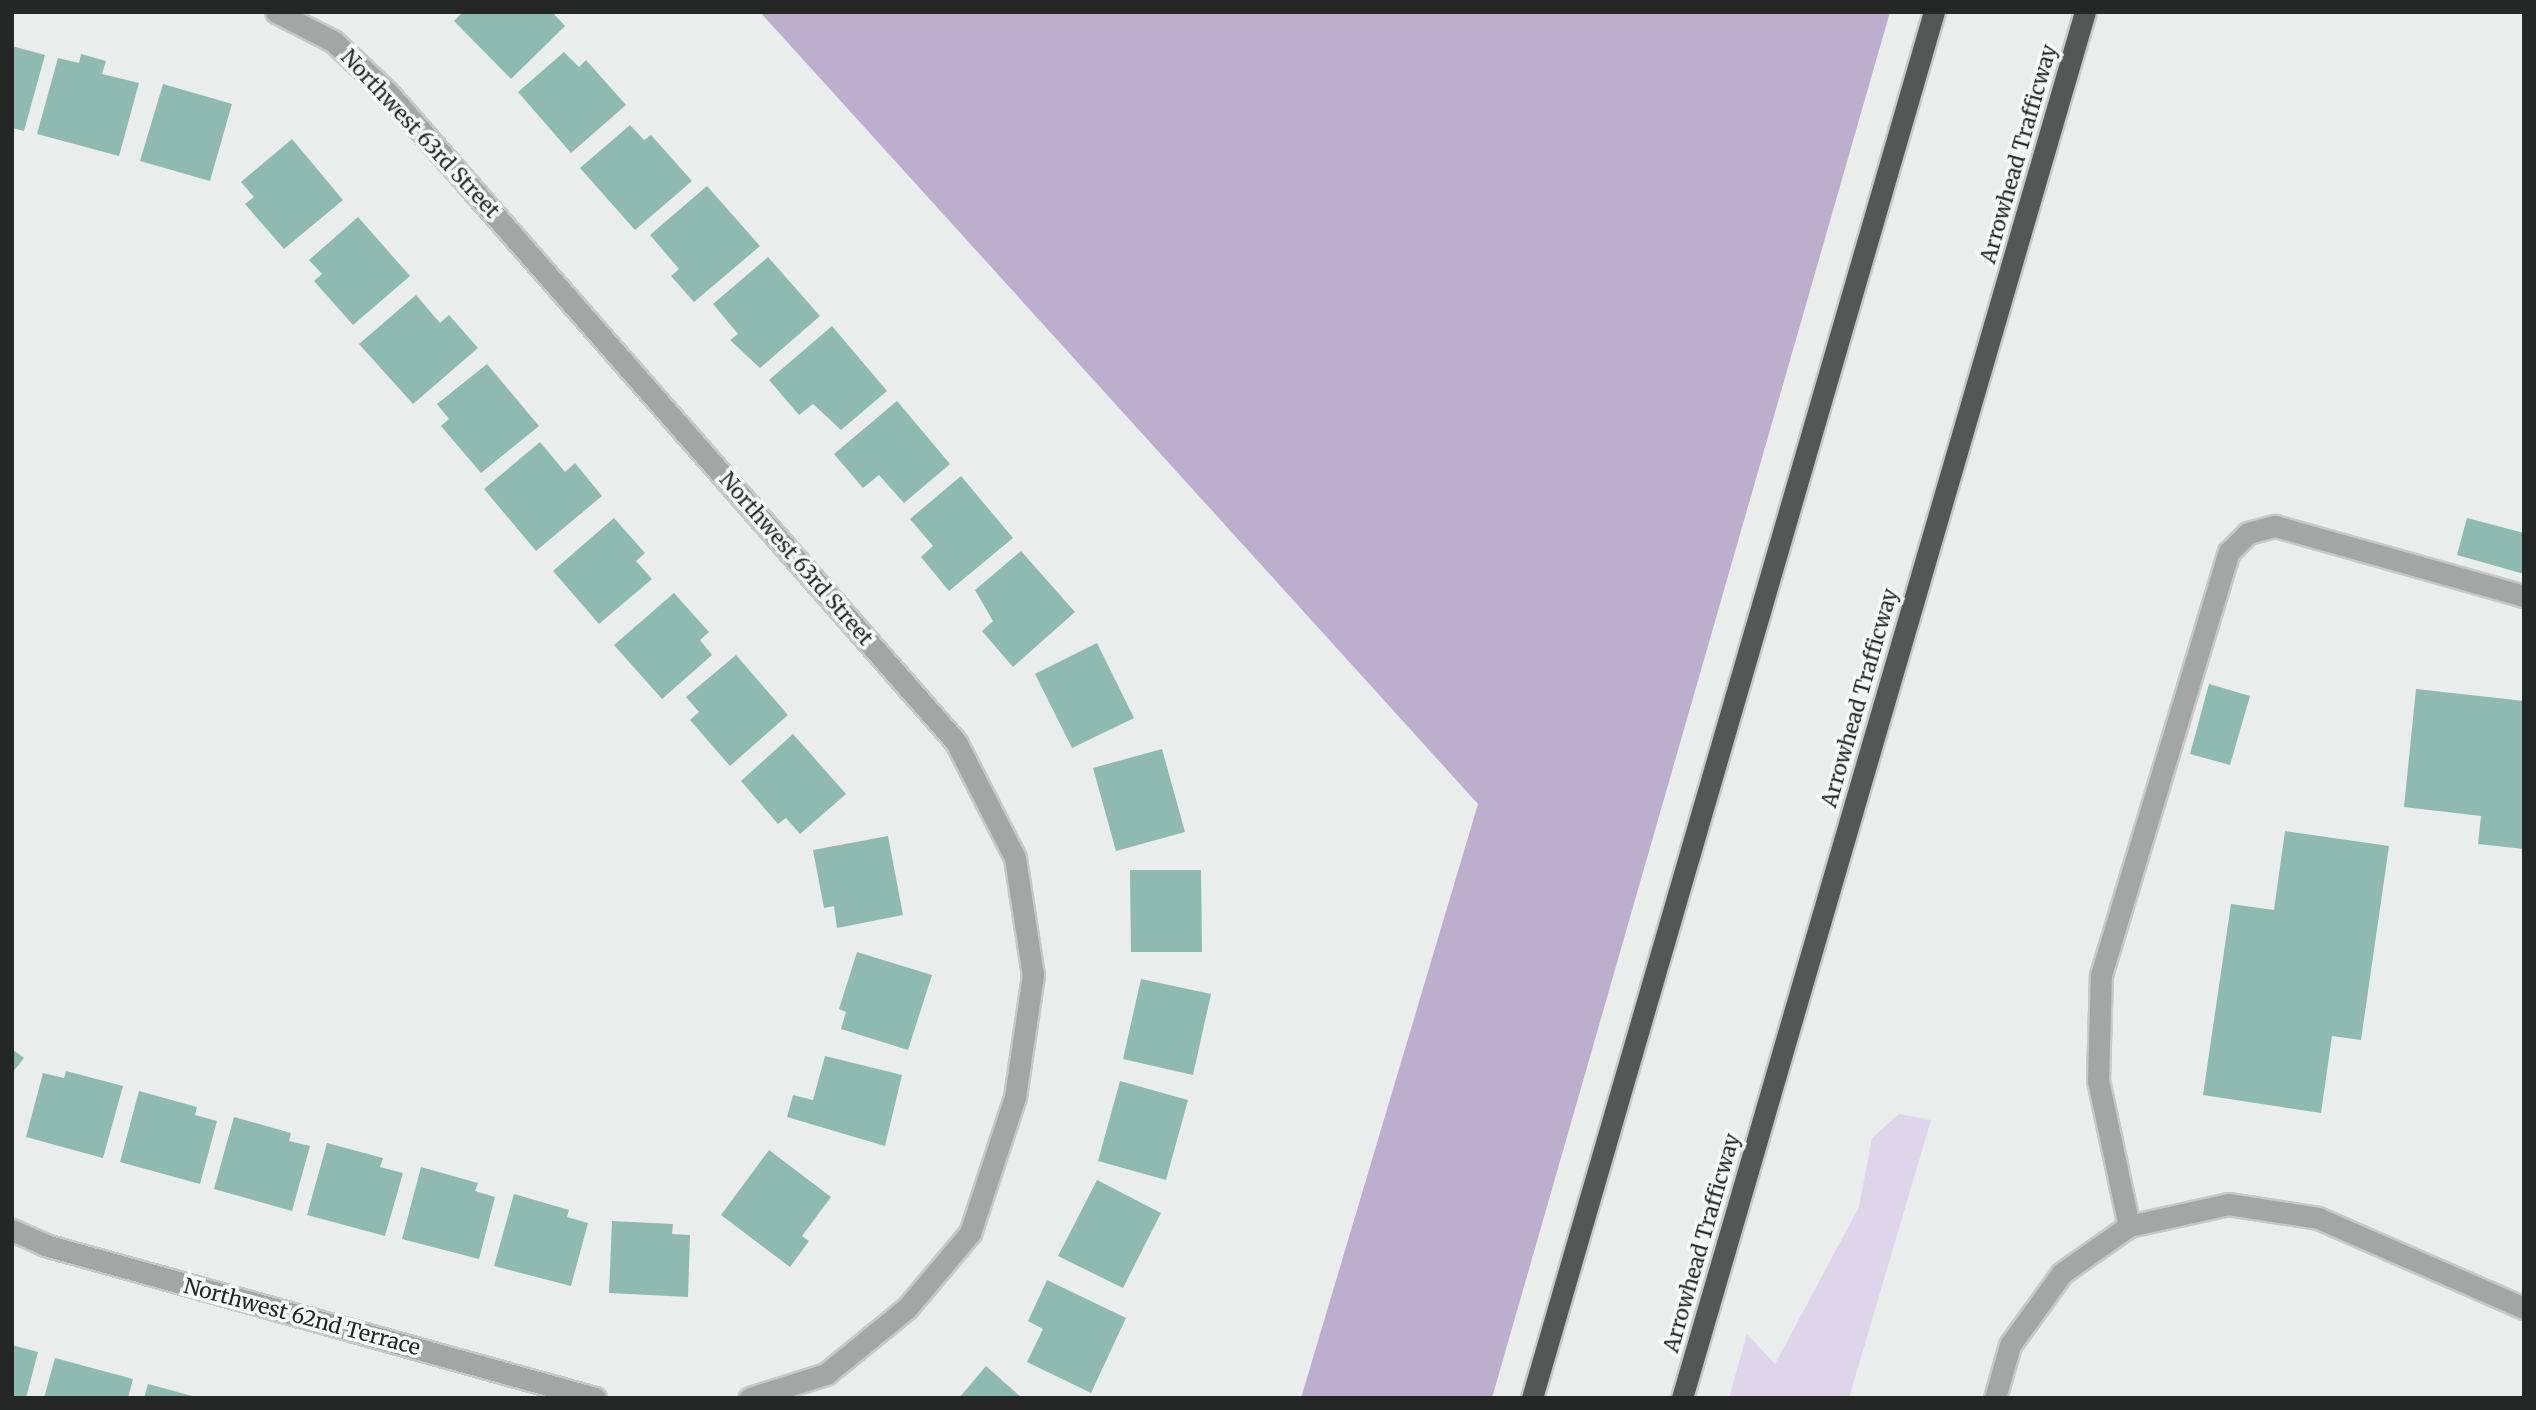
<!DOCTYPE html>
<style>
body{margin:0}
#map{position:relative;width:2536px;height:1410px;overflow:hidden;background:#e9edec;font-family:Merriweather,serif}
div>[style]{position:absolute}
.green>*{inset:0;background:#dfd5ea}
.forest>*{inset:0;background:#beaece}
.building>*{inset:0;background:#8fbab1}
.roads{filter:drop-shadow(2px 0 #c6c9c8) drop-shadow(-2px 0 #c6c9c8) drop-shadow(0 2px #c6c9c8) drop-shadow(0 -2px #c6c9c8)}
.minor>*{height:21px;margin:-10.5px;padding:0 10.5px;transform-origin:10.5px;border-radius:10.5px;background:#a4a6a5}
.highway>*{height:21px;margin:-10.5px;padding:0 10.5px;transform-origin:10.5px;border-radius:10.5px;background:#535756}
span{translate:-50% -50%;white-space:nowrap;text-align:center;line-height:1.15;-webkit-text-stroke:7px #f6fbfa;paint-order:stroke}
.street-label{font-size:21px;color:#252726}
.frame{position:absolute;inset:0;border:14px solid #252726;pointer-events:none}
</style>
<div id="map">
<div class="green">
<i style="clip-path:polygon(1899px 1114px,1931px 1120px,1849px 1398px,1729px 1398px,1747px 1334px,1775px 1364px,1859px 1207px,1872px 1138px)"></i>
</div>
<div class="forest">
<i style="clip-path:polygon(760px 12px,1890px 12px,1492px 1398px,1301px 1398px,1478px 804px)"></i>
</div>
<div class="building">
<i style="clip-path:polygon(463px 12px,552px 12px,565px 26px,511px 79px,454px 21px)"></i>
<i style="clip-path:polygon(12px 46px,45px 55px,24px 131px,12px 128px)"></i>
<i style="clip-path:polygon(564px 52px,579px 67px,586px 60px,626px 105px,571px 153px,518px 92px)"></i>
<i style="clip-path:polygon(81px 54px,106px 61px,102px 74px,139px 83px,119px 156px,37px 134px,58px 58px,79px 63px)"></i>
<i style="clip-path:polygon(163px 84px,232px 104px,210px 181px,140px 161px)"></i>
<i style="clip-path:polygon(630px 125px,644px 140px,651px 135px,692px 181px,635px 230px,580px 168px)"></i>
<i style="clip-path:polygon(292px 139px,343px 200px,284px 249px,245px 204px,254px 197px,241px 182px)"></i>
<i style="clip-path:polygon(707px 186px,760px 246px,694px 302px,671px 276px,679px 269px,650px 235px)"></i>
<i style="clip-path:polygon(358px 217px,410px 276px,353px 325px,314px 281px,322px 274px,309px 260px)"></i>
<i style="clip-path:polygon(768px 257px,820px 316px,760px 368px,730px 340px,738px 334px,713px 304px)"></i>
<i style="clip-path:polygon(416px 295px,440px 323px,449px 315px,478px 348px,413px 404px,359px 344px)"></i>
<i style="clip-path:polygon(832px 326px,887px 391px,841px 430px,813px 404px,799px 415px,769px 380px)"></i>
<i style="clip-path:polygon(487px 364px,539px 426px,481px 473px,441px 426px,449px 419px,437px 404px)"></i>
<i style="clip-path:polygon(897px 401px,950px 464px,904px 503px,879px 475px,863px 488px,834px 454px)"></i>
<i style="clip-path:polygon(540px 442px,565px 472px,575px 463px,602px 496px,536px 551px,484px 489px)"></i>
<i style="clip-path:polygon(961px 476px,1013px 538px,949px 591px,921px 557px,933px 546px,910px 519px)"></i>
<i style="clip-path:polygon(614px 518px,645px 553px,636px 561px,652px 579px,599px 624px,553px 571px)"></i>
<i style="clip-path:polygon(2467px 518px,2524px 533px,2524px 574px,2457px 555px)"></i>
<i style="clip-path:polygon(1021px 551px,1075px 612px,1013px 667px,982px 631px,993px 621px,975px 590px)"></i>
<i style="clip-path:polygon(674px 593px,709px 632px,700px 640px,712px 655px,662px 699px,614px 645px)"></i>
<i style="clip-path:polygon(1097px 643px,1134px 718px,1072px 748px,1035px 674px)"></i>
<i style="clip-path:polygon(736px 655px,788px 715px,730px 766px,690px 720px,699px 712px,686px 697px)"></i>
<i style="clip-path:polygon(2209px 684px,2250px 696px,2230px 765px,2190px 754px)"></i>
<i style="clip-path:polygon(2416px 689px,2524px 701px,2524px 849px,2478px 844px,2481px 816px,2404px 807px)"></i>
<i style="clip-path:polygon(793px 734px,846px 794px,800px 834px,786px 818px,778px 824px,741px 781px)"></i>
<i style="clip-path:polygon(1162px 749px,1185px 832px,1116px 851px,1093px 768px)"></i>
<i style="clip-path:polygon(2285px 831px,2389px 846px,2361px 1040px,2332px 1036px,2321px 1113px,2203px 1095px,2231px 904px,2274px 910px)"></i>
<i style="clip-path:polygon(888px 836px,903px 915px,837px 928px,834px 906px,824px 908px,813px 850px)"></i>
<i style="clip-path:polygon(1130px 870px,1201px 870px,1202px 952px,1131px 952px)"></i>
<i style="clip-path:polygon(857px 952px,932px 975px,908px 1050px,841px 1029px,846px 1012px,839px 1009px)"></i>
<i style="clip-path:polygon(1141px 979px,1211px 994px,1193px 1075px,1123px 1059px)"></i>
<i style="clip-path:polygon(12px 1049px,24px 1058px,12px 1073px)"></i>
<i style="clip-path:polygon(825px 1056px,902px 1075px,885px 1146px,787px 1117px,793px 1095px,813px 1100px)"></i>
<i style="clip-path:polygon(66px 1071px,123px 1086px,103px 1158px,26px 1137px,43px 1073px,64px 1078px)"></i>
<i style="clip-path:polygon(1120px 1081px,1188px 1100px,1166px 1180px,1098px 1161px)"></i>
<i style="clip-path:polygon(139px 1091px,197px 1107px,195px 1115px,217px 1121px,200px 1184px,120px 1162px)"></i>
<i style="clip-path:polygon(234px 1117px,291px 1133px,289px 1141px,310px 1146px,292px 1211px,214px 1189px)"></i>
<i style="clip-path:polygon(327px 1143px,383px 1158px,380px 1167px,403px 1173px,385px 1236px,307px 1215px)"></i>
<i style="clip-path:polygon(769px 1150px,831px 1197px,802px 1236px,809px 1241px,790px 1267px,721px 1215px)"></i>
<i style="clip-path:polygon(421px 1167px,478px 1183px,475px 1191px,495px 1197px,479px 1259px,402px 1239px)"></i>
<i style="clip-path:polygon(1097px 1180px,1161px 1213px,1123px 1288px,1058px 1256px)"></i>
<i style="clip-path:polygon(514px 1194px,569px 1210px,567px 1217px,588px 1223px,571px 1286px,494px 1266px)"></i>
<i style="clip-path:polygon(612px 1221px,673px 1224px,672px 1234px,690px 1235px,688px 1297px,609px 1293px)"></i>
<i style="clip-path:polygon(1047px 1280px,1126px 1318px,1091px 1393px,1027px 1362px,1043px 1329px,1028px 1321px)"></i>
<i style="clip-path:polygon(12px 1345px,38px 1352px,26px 1398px,12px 1398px)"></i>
<i style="clip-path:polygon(55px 1358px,133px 1379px,128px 1398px,44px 1398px)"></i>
<i style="clip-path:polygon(986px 1366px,1022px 1398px,959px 1398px)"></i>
<i style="clip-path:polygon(148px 1384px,196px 1397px,196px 1398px,144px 1398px)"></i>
</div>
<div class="roads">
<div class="minor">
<i style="left:276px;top:12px;width:64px;rotate:27deg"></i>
<i style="left:333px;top:41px;width:76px;rotate:43.4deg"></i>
<i style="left:388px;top:93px;width:862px;rotate:48.81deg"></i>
<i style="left:956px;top:742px;width:130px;rotate:63deg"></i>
<i style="left:1015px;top:858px;width:118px;rotate:81.3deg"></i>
<i style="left:1033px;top:975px;width:123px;rotate:98.4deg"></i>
<i style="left:1015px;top:1097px;width:143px;rotate:108.3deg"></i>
<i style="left:970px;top:1233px;width:98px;rotate:130deg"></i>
<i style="left:907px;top:1308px;width:104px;rotate:140.8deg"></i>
<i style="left:826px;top:1374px;width:80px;rotate:162.5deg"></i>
<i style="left:2129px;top:1226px;width:149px;rotate:-102deg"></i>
<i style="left:2098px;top:1080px;width:105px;rotate:-88.4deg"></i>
<i style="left:2101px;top:975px;width:442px;rotate:-73.2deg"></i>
<i style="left:2229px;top:552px;width:27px;rotate:-45deg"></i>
<i style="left:2248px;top:533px;width:28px;rotate:-15deg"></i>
<i style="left:2275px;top:526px;width:259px;rotate:15.7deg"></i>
<i style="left:12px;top:1230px;width:36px;rotate:24deg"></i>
<i style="left:45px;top:1245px;width:571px;rotate:15.55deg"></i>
<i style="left:1995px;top:1398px;width:55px;rotate:-74.2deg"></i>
<i style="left:2010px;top:1345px;width:89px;rotate:-54.2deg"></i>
<i style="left:2062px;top:1273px;width:82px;rotate:-35deg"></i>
<i style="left:2129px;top:1226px;width:101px;rotate:-12.5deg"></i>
<i style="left:2228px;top:1204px;width:91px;rotate:8.8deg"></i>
<i style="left:2318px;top:1218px;width:225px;rotate:23.6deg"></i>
</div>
<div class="highway">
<i style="left:1532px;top:1398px;width:1443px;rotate:-73.83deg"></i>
<i style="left:1682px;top:1398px;width:1443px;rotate:-73.79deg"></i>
</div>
</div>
<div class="street-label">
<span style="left:420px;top:134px;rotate:47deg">Northwest 63rd Street</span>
<span style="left:2019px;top:154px;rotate:-74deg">Arrowhead Trafficway</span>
<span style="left:796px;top:559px;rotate:49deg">Northwest 63rd Street</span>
<span style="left:1860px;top:698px;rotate:-74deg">Arrowhead Trafficway</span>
<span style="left:1702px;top:1243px;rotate:-74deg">Arrowhead Trafficway</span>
<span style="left:302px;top:1317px;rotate:15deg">Northwest 62nd Terrace</span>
</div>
<div class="frame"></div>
</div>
